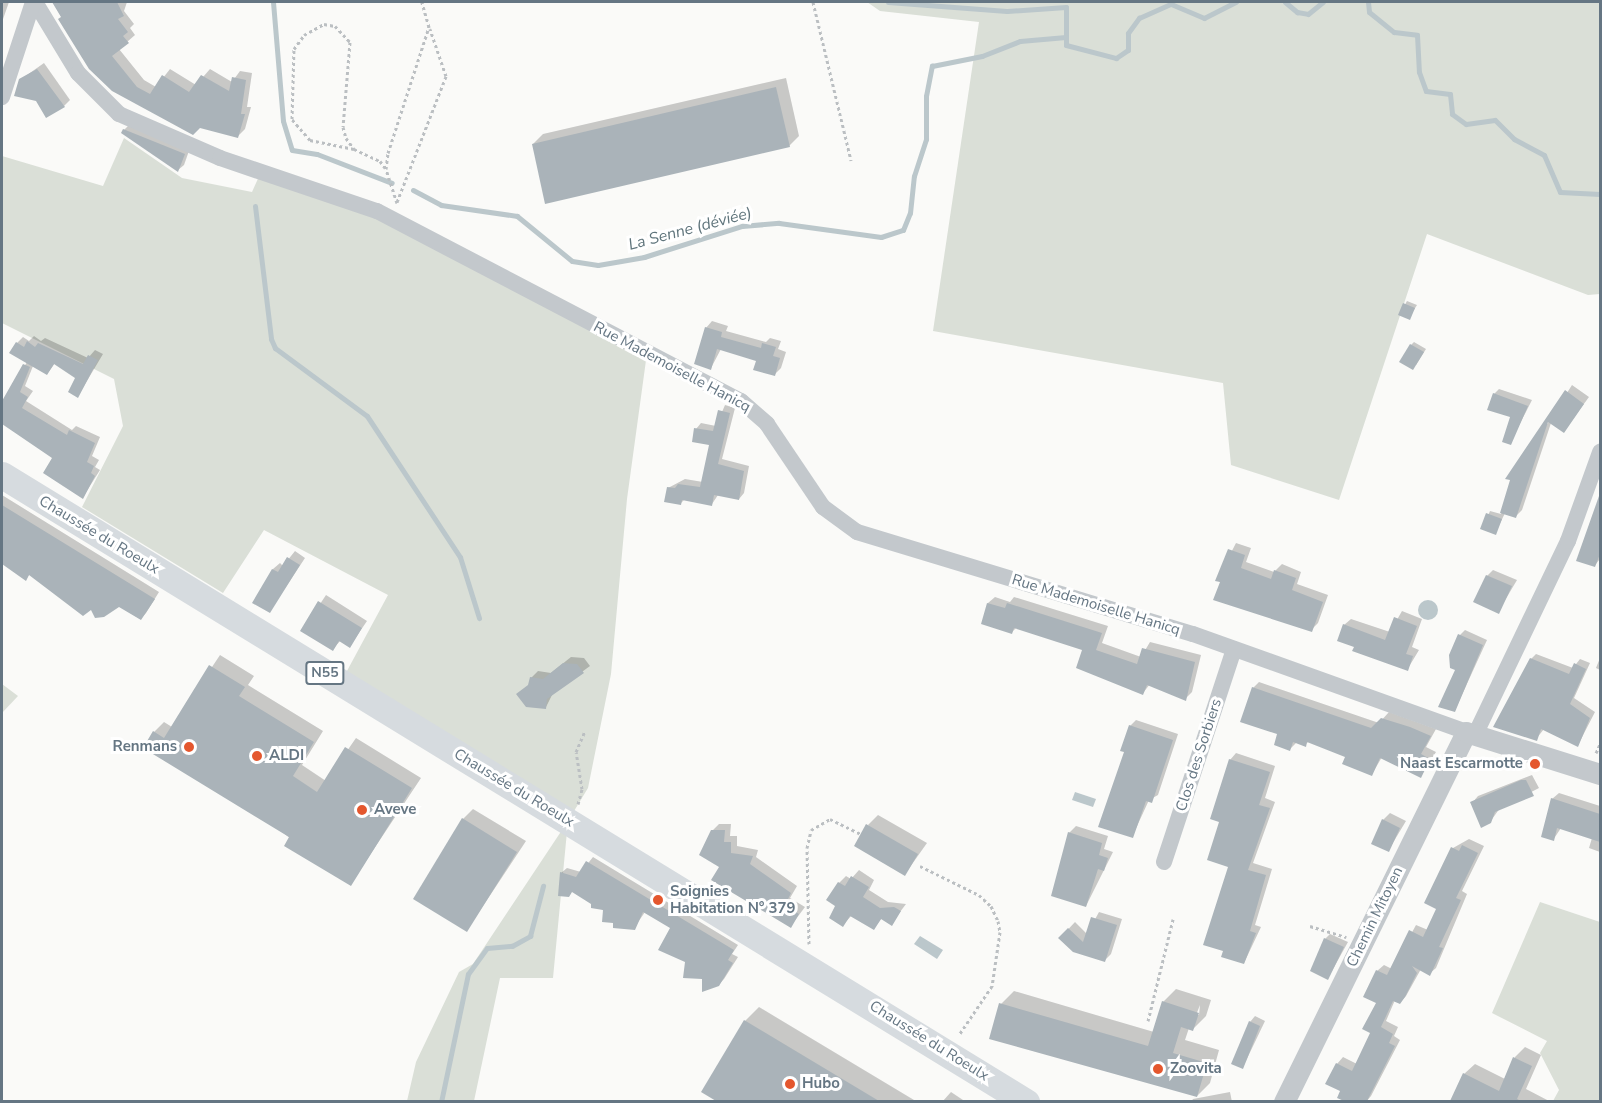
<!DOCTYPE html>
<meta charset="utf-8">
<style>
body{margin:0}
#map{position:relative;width:1602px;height:1103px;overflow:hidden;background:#fafaf8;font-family:"Nunito Sans",sans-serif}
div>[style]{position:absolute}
.green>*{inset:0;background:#dadfd7}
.water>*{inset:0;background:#bbc7cb}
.round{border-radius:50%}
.shadow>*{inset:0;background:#0003}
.stream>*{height:5px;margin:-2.5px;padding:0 2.5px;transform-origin:2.5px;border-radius:2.5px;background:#bbc7cb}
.building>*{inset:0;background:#aab3b9}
.path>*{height:3px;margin-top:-1.5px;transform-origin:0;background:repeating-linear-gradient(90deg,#bbbfc2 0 3px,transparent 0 6px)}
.minor>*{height:16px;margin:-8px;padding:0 8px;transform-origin:8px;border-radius:8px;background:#c3c8cc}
.tertiary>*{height:21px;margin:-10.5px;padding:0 10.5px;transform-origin:10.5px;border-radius:10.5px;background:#c3c8cc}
.primary>*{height:27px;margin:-13.5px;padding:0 13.5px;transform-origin:13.5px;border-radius:13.5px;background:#d6dbdf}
.dots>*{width:16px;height:16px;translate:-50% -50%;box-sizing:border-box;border:3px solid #fff;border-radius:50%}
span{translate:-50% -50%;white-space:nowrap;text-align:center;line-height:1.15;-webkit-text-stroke:6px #fff;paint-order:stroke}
.shield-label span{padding:2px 4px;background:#fff;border:2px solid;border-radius:4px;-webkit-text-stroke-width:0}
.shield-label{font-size:14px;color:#657683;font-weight:700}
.street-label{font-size:15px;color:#657683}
.poi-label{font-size:15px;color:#657683;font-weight:700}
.right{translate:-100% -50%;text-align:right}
.left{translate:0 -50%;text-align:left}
.water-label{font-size:16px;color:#60757c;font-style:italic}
.frame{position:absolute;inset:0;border:3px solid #657683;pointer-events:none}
</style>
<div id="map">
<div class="green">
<i style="clip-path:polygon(867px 2px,1600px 2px,1600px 294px,1588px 295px,1427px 234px,1339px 500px,1231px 465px,1223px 383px,933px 331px,979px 22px,880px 11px)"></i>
<i style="clip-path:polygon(124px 138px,182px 178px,252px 192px,261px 172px,359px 204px,647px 353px,627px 499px,611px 674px,588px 788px,568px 821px,553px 978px,500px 978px,474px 1101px,407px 1101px,416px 1062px,459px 972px,473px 964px,568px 821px,341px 682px,388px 595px,264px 530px,223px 593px,82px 507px,123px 426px,114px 379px,2px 323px,2px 156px,103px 186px)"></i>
<i style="clip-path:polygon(2px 684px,18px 696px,2px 713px)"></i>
<i style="clip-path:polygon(1540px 902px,1600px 922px,1600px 1101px,1553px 1101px,1559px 1090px,1540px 1053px,1547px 1041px,1492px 1013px)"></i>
</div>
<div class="water">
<i class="round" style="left:1418px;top:600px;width:20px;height:20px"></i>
<i style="clip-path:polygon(1075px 792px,1096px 799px,1093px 807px,1072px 800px)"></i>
<i style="clip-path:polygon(920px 936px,943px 950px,937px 959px,914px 944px)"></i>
</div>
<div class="shadow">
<i style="clip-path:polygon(2px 2px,9px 2px,2px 22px)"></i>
<i style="clip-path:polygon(53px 2px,127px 2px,124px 11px,134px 24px,130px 28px,135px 35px,119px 49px,144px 80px,156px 87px,170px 69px,196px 85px,210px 69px,232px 82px,240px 71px,252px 73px,247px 107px,251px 107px,245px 129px,238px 136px,90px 68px)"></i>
<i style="clip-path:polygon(44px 63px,70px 100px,64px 106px,20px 80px)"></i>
<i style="clip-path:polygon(786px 78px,799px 136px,789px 146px,533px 144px,543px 134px)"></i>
<i style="clip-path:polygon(130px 124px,190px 148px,184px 165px,178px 170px,124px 130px)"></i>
<i style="clip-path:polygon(1407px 301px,1417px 305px,1409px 318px,1400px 314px)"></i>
<i style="clip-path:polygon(712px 321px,728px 326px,726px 331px,766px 342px,770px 338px,781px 341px,778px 349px,786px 352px,781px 368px,775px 374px,758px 360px,721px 349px,711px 368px,706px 328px)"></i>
<i style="clip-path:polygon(34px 336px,41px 341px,45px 338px,88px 358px,95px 350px,103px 354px,78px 396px,77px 378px,55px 363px,47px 374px,33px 366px,25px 386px,33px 391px,26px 401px,72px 430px,76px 426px,100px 437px,92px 456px,99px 460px,95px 467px,100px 470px,83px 497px,55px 457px,2px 423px,2px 403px,27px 362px,17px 343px,23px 337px,29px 341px)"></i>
<i style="clip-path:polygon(1414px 342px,1426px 349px,1416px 365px,1411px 345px)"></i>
<i style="clip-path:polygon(1572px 385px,1589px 397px,1564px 431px,1551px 423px,1522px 510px,1516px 516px,1505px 513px,1495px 534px,1482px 529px,1490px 511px,1501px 514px,1512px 479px)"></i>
<i style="clip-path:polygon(1499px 389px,1532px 400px,1510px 443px,1512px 416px,1494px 394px)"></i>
<i style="clip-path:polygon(725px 405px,735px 408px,722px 459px,749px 466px,744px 493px,739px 499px,718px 495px,712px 504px,685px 499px,681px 503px,668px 488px,685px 479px,703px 482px,711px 444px,696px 429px,701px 423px,716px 426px)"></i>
<i style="clip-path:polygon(2px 495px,159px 592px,146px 613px,140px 619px,119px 606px,91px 608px,30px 574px,25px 579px,2px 552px)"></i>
<i style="clip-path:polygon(1600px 504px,1600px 559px,1595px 565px,1578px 560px)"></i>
<i style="clip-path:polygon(1236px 543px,1251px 548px,1246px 562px,1274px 572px,1282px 564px,1301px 572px,1297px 584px,1328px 595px,1318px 623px,1311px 630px,1217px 580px)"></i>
<i style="clip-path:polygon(295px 551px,305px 558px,270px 611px,254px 602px,273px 569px,280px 563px,283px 566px)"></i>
<i style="clip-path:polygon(1493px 570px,1517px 580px,1498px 612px,1487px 576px)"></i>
<i style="clip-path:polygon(326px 595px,367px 621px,350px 646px,341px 640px,333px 649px,302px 631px)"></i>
<i style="clip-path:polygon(995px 597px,1010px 602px,1014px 597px,1108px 626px,1102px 643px,1141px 657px,1150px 642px,1201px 655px,1192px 692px,1185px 699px,1150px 684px,1143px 693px,1084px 649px,1017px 627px,1012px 632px,982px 623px,988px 603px)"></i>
<i style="clip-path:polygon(1402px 611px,1422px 619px,1412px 647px,1419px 650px,1407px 670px,1356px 646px,1344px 625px,1351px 619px,1390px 632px)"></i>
<i style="clip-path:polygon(1465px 630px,1487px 640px,1455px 710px,1460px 635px)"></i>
<i style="clip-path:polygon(1536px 654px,1573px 668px,1580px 659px,1590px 663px,1574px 698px,1595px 712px,1578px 745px,1544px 729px,1536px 739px,1531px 659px)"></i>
<i style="clip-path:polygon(220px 655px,254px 676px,248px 685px,323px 731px,302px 765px,326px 781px,356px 738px,421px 778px,350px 885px,154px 732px,164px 722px,172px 727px)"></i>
<i style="clip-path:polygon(571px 657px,584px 658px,590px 666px,553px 693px,546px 707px,530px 684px,531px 678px,538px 671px,551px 673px)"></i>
<i style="clip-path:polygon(1600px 658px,1600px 670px,1596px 668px)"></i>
<i style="clip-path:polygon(1259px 682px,1379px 723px,1389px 712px,1436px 729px,1426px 747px,1436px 752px,1421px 776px,1382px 757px,1372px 774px,1347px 756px,1309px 741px,1305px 745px,1297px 742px,1290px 749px,1253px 688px)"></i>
<i style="clip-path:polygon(1136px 720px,1178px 734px,1158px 795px,1149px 800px,1132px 837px,1126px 751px,1130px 726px)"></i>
<i style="clip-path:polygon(1236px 753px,1275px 766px,1265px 798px,1275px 802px,1253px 863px,1272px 869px,1255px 925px,1261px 927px,1244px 963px,1221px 821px,1230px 760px)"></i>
<i style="clip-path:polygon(1532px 775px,1539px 788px,1500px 808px,1490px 822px,1472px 803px,1478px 796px)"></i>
<i style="clip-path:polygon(1559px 793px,1600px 806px,1600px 852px,1589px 848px,1592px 838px,1561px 828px,1553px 840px,1552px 799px)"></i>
<i style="clip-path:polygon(473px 809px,526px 841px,467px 930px,463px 819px)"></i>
<i style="clip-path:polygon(1390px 813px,1406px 821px,1388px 851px,1383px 820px)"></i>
<i style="clip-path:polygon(878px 815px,927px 843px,905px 874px,868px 825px)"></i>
<i style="clip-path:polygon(719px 824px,731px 824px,730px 836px,737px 836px,737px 846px,758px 850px,756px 857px,797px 886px,790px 898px,805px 907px,790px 927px,721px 867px,712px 831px)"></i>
<i style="clip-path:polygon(1076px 826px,1108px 836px,1104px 849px,1113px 852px,1086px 906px,1069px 833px)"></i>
<i style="clip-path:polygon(1469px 839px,1484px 846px,1462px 891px,1467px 894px,1436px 968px,1429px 974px,1421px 969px,1406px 996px,1400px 1002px,1395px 1000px,1386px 1021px,1398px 1027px,1394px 1036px,1400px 1040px,1371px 1096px,1366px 1102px,1356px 1098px,1348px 1102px,1339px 1097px,1342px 1091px,1337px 1064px,1343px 1057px,1357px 1064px,1372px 1033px,1378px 1002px,1377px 971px,1384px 965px,1392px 969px,1416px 925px,1428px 930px,1438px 909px,1453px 848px)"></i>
<i style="clip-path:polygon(593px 857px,738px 945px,732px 954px,738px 957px,724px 979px,718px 985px,704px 978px,672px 928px,645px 912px,634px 928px,615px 921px,561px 873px,567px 868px,581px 872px)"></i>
<i style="clip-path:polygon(859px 870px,874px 880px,869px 890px,888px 902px,906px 904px,891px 924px,882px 918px,874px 928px,852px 915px,843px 925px,837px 906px,839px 883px,846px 876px,851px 879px)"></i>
<i style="clip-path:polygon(1099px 912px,1122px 919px,1111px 954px,1105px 960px,1060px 938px,1075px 922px,1087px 934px)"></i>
<i style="clip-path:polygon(1330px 934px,1348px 942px,1328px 978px,1325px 939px)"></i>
<i style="clip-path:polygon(evenodd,1176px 989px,1211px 1000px,1206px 1016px,1193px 1029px,1189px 1028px,1185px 1040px,1219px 1050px,1210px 1083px,1197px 1096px,1001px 1004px,1014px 991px,1154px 1032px,1163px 1002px,1176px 989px,1200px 1005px,1199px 1015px,1196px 1015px,1200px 1005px)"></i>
<i style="clip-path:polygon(759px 1007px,914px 1100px,719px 1102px,703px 1092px,745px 1021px)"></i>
<i style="clip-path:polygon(1255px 1016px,1265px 1021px,1243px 1067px,1250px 1022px)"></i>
<i style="clip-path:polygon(1525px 1047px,1541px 1055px,1526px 1089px,1551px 1102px,1451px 1102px,1464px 1074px,1475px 1064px,1505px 1079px,1515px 1057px)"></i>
<i style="clip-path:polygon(951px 1092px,966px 1102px,942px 1102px)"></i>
<i style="clip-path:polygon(1230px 1092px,1232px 1102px,1191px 1102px,1193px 1099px)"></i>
</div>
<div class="stream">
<i style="left:273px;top:2px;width:119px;rotate:85.2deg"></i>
<i style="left:283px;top:121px;width:30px;rotate:73deg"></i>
<i style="left:292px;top:150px;width:25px;rotate:9deg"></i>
<i style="left:317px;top:154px;width:80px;rotate:21.1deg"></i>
<i style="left:888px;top:2px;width:119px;rotate:4.3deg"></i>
<i style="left:1007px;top:11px;width:59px;rotate:-3.9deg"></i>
<i style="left:1066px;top:7px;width:38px;rotate:90deg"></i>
<i style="left:1066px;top:45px;width:52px;rotate:14.6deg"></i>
<i style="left:1116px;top:58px;width:14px;rotate:-34deg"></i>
<i style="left:1128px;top:50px;width:17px;rotate:-90deg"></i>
<i style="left:1128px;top:33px;width:19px;rotate:-54deg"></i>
<i style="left:1139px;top:18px;width:35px;rotate:-24deg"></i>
<i style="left:1171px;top:4px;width:36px;rotate:23deg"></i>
<i style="left:1204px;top:18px;width:36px;rotate:-27deg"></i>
<i style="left:1285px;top:2px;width:16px;rotate:40deg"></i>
<i style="left:1297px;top:12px;width:11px;rotate:10deg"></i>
<i style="left:1308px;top:14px;width:19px;rotate:-39deg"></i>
<i style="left:1368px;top:2px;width:10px;rotate:84deg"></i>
<i style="left:1369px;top:12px;width:32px;rotate:39deg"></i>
<i style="left:1394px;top:32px;width:23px;rotate:7deg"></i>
<i style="left:1417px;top:35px;width:37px;rotate:87deg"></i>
<i style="left:1419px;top:72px;width:20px;rotate:70deg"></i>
<i style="left:1426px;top:91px;width:24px;rotate:7deg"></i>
<i style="left:1450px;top:94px;width:20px;rotate:84deg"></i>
<i style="left:1452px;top:114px;width:17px;rotate:36deg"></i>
<i style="left:1466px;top:124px;width:29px;rotate:-8deg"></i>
<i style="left:1495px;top:120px;width:27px;rotate:45deg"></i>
<i style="left:1514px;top:139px;width:34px;rotate:28deg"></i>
<i style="left:1544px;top:155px;width:40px;rotate:66.6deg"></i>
<i style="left:1560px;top:192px;width:40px;rotate:2.9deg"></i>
<i style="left:413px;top:190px;width:32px;rotate:28deg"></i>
<i style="left:441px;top:205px;width:77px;rotate:8.2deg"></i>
<i style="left:517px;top:216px;width:71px;rotate:39.3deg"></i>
<i style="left:572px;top:261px;width:26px;rotate:9deg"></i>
<i style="left:598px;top:265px;width:47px;rotate:-9.9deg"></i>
<i style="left:644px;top:257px;width:103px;rotate:-17.6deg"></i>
<i style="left:742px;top:226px;width:37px;rotate:-5deg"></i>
<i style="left:779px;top:223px;width:103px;rotate:7.8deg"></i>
<i style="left:881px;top:237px;width:23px;rotate:-18deg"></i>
<i style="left:903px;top:230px;width:18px;rotate:-68deg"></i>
<i style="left:910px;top:213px;width:37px;rotate:-84deg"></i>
<i style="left:914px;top:176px;width:39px;rotate:-72deg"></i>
<i style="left:926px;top:139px;width:43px;rotate:-90deg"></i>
<i style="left:926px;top:96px;width:31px;rotate:-79deg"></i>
<i style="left:932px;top:66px;width:51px;rotate:-11.3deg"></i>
<i style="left:982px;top:56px;width:41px;rotate:-21.5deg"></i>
<i style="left:1020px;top:41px;width:46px;rotate:-5deg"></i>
<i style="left:255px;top:206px;width:134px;rotate:83.1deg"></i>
<i style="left:271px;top:339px;width:10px;rotate:66deg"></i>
<i style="left:275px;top:348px;width:114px;rotate:36.5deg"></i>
<i style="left:367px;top:416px;width:169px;rotate:56.6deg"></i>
<i style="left:460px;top:557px;width:64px;rotate:72.7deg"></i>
<i style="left:441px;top:1102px;width:131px;rotate:-78.1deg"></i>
<i style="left:468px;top:974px;width:32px;rotate:-54deg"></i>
<i style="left:487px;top:948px;width:25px;rotate:-5deg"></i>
<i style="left:512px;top:946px;width:21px;rotate:-29deg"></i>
<i style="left:530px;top:936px;width:52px;rotate:-75.4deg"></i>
</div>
<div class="building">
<i style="clip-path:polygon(52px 2px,117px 2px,124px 16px,118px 19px,128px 32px,123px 36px,129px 43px,112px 56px,137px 87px,150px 94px,162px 75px,189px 92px,201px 75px,229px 91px,232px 77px,246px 80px,241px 114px,245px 114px,238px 138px,200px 128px,193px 135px,112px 91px,89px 69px,58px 19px,61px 17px)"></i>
<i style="clip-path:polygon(37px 69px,65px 107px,46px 118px,36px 101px,14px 96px,19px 79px)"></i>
<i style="clip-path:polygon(776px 87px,790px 147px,545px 204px,532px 144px)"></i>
<i style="clip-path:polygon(123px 129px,185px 154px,178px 172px,121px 133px)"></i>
<i style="clip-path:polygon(1403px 303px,1415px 308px,1410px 320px,1398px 315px)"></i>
<i style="clip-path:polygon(705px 327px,722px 332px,721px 337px,761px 348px,762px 343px,776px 347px,773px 356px,780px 358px,775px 376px,753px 370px,756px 361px,717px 349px,711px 370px,694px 364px)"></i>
<i style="clip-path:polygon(27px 341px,35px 347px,38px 343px,83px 364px,88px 355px,98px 360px,78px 398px,68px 392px,75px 378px,54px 364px,47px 375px,9px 353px,16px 342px,24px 347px)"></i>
<i style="clip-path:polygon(1410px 344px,1424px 352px,1413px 370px,1399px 362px)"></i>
<i style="clip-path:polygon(23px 364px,30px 367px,20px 392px,28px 397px,22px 408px,67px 435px,69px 430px,95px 443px,87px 462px,94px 466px,91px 473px,95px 476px,83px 499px,43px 473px,52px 458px,2px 424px,2px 401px)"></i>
<i style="clip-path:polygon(1565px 390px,1584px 404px,1564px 433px,1548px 422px,1516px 518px,1500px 513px,1510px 480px,1505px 479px)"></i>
<i style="clip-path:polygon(1493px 393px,1528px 406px,1511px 445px,1502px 442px,1510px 417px,1487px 410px)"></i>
<i style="clip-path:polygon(718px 410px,730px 413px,718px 464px,744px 471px,739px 500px,714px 495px,712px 506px,682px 500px,681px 505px,664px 502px,667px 487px,675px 488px,678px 484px,700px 487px,709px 445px,692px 442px,694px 428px,713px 431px)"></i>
<i style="clip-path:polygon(1599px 496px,1600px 554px,1595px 567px,1576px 561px)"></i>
<i style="clip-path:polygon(2px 505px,155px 599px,141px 620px,119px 607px,104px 617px,95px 618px,91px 610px,83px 616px,29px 575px,26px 581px,2px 564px)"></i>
<i style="clip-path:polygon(1486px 513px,1502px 519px,1496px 535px,1480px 529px)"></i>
<i style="clip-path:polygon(1228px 549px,1245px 555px,1241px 568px,1271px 579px,1274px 570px,1296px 578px,1292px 590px,1323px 602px,1312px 632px,1213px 600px,1220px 582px,1215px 581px)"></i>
<i style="clip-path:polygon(287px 557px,300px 565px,270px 613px,252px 603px,272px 569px,278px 572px)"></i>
<i style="clip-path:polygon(1486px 575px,1512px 586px,1499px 614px,1473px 602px)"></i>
<i style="clip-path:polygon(318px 601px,362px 628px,350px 648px,339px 641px,333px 651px,300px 631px)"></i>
<i style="clip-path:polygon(987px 603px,1005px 608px,1007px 603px,1102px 633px,1096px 650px,1137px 664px,1142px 648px,1195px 662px,1186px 701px,1147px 685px,1143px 695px,1076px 668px,1082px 650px,1014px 628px,1012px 634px,981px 624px)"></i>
<i style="clip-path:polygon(1394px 617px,1417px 626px,1406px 654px,1413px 656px,1408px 671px,1352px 651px,1354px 647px,1337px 641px,1343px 624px,1385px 640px)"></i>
<i style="clip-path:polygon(1458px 634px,1483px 645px,1455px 712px,1438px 707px,1455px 670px,1450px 668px,1449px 655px)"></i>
<i style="clip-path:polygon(1530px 658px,1569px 674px,1574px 663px,1586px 669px,1570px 704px,1590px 718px,1578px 747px,1541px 729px,1537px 741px,1493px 727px)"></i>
<i style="clip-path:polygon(563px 663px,577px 664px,584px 673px,547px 699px,546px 709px,526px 707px,516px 694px,528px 685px,530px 677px,543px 679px)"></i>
<i style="clip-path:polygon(209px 665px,245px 687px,239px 696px,314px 742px,293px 776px,317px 792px,345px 747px,412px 788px,351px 886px,284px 846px,289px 837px,143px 748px,153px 731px,164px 738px)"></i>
<i style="clip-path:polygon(1252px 687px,1371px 728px,1381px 718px,1410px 727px,1431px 736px,1421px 754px,1430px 759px,1421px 778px,1380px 758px,1372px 776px,1342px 764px,1345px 757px,1307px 742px,1306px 747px,1293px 742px,1290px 751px,1274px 745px,1277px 734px,1240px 722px)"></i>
<i style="clip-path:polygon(1129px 725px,1173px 740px,1152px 803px,1146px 801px,1133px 838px,1098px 827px,1124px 752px,1120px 751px)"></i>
<i style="clip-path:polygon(1229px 759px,1270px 772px,1259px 805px,1270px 808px,1248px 870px,1266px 875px,1250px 931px,1256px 933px,1244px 964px,1221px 957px,1223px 951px,1203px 945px,1228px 867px,1207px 860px,1219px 822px,1210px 819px)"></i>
<i style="clip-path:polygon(1521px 780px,1526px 780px,1534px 796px,1495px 812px,1491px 823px,1481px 828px,1470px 802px)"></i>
<i style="clip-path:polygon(1551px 798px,1600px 814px,1600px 842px,1557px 828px,1554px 841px,1541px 837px)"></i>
<i style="clip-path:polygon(462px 818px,517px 852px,467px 932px,413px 899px)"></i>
<i style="clip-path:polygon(1382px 819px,1400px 828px,1389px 852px,1371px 844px)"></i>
<i style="clip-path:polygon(866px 824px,918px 854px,905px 876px,854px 846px)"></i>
<i style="clip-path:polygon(711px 830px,725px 830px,724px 842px,731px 842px,731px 853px,753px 856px,750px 864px,791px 893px,785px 905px,799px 914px,791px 928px,711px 880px,719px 867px,699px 855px)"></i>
<i style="clip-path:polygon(1068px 832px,1102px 843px,1099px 855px,1108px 858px,1104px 871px,1098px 869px,1086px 907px,1051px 896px)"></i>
<i style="clip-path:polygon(1462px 845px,1478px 853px,1456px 898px,1461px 900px,1439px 947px,1443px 948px,1430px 976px,1412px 966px,1417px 973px,1405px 997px,1400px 1004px,1393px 1001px,1381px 1027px,1393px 1034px,1389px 1043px,1395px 1046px,1367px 1101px,1344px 1101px,1337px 1098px,1340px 1091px,1325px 1084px,1336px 1063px,1352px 1071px,1370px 1033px,1362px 1029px,1376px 1003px,1363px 997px,1376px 970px,1387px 975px,1409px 930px,1423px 937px,1436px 909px,1424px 903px,1451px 847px,1459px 851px)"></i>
<i style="clip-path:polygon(586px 861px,734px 950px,728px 960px,733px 963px,719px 986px,702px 992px,702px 979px,683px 978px,685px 962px,658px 950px,670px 928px,643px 912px,635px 930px,613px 928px,613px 923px,602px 922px,603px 910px,591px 908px,591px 904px,572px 892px,569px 897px,558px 896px,560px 872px,576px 877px)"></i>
<i style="clip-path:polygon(851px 876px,869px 887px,863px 897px,880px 908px,894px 907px,901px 911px,892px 926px,881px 919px,874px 930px,850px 916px,843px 927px,829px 918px,835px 906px,826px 900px,838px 882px,845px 886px)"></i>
<i style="clip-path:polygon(1091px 917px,1117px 925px,1105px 962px,1073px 952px,1058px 938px,1068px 928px,1083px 942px)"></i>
<i style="clip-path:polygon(1324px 938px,1344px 947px,1328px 980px,1310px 971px)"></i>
<i style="clip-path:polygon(1162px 1001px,1199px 1013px,1193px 1031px,1181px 1027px,1173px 1053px,1207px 1063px,1197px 1097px,989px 1039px,999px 1003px,1148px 1046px)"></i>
<i style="clip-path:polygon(744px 1020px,879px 1101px,716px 1101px,701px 1092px)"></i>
<i style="clip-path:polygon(1249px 1021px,1260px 1026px,1243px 1069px,1231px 1064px)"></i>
<i style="clip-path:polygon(1513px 1057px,1532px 1066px,1517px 1099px,1521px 1101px,1450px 1101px,1463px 1073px,1499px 1091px)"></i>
</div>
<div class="path">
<i style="left:813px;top:2px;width:163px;rotate:76.5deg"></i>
<i style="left:354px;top:149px;width:45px;rotate:-168.4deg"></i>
<i style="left:310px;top:140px;width:28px;rotate:-131deg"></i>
<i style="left:292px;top:119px;width:70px;rotate:-88.4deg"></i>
<i style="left:294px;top:49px;width:17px;rotate:-54deg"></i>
<i style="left:304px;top:35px;width:23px;rotate:-29deg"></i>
<i style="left:324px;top:24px;width:11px;rotate:10deg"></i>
<i style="left:335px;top:26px;width:22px;rotate:47deg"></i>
<i style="left:350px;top:42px;width:85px;rotate:94.7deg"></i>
<i style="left:343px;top:127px;width:11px;rotate:75deg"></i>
<i style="left:346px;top:138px;width:14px;rotate:54deg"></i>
<i style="left:354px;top:149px;width:29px;rotate:25deg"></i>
<i style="left:380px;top:161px;width:10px;rotate:53deg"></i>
<i style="left:397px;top:202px;width:135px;rotate:-68.7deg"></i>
<i style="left:446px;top:76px;width:50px;rotate:-108.8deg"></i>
<i style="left:397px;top:203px;width:36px;rotate:-108deg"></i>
<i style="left:386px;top:169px;width:16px;rotate:-83deg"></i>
<i style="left:388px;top:153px;width:133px;rotate:-72deg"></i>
<i style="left:429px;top:27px;width:26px;rotate:-106deg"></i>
<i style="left:1596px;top:753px;width:10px;rotate:-66deg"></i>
<i style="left:578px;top:804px;width:16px;rotate:-75deg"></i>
<i style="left:582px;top:789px;width:37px;rotate:-99deg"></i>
<i style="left:576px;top:752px;width:23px;rotate:-67deg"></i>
<i style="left:920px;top:866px;width:66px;rotate:26.2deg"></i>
<i style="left:979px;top:895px;width:16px;rotate:43deg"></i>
<i style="left:991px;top:906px;width:17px;rotate:65deg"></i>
<i style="left:998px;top:921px;width:11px;rotate:80deg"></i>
<i style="left:1000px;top:932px;width:55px;rotate:98.4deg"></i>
<i style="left:992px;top:986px;width:59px;rotate:124deg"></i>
<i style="left:1310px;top:926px;width:38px;rotate:17deg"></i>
<i style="left:809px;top:944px;width:96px;rotate:-91.2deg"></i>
<i style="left:807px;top:848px;width:18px;rotate:-77deg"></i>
<i style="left:811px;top:830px;width:22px;rotate:-30deg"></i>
<i style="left:830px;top:819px;width:34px;rotate:26deg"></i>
<i style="left:1148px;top:1021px;width:105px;rotate:-76.2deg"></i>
</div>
<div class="minor">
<i style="left:35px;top:2px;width:83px;rotate:58.8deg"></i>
<i style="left:78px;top:73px;width:58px;rotate:45deg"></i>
<i style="left:119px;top:114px;width:110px;rotate:23.5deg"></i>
<i style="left:220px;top:158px;width:166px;rotate:18.7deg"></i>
<i style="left:377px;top:211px;width:411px;rotate:27.6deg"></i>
<i style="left:741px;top:401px;width:35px;rotate:41deg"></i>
<i style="left:767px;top:424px;width:100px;rotate:56deg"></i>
<i style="left:823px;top:507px;width:42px;rotate:36.3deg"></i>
<i style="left:857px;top:532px;width:351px;rotate:16.9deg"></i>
<i style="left:1193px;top:634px;width:290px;rotate:19.7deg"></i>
<i style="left:2px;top:97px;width:100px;rotate:-71.9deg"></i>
<i style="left:1475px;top:735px;width:215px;rotate:-64.4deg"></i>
<i style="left:1568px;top:541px;width:95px;rotate:-70.2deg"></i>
<i style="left:1164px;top:862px;width:224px;rotate:-71.8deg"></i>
</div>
<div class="tertiary">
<i style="left:1284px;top:1102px;width:412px;rotate:-63.8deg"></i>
<i style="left:1466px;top:732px;width:140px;rotate:17.4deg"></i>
</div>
<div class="primary">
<i style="left:2px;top:475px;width:1201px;rotate:31.48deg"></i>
</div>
<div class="dots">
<i style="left:189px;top:747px;background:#e4572e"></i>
<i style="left:257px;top:756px;background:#e4572e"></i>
<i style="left:1535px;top:764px;background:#e4572e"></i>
<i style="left:362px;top:810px;background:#e4572e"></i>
<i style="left:658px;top:900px;background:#e4572e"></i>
<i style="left:1158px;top:1069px;background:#e4572e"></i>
<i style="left:790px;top:1084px;background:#e4572e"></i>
</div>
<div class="shield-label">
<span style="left:325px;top:673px">N55</span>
</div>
<div class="street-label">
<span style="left:672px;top:367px;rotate:28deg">Rue Mademoiselle Hanicq</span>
<span style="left:99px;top:535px;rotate:31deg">Chaussée du Roeulx</span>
<span style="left:1096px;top:605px;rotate:17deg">Rue Mademoiselle Hanicq</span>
<span style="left:1199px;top:755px;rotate:-72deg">Clos des Sorbiers</span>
<span style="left:514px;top:788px;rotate:31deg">Chaussée du Roeulx</span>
<span style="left:1375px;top:917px;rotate:-64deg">Chemin Mitoyen</span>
<span style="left:929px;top:1041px;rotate:32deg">Chaussée du Roeulx</span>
</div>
<div class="poi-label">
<span class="right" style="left:177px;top:747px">Renmans</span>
<span class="left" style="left:269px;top:756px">ALDI</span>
<span class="right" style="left:1523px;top:764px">Naast Escarmotte</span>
<span class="left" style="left:374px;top:810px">Aveve</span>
<span class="left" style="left:670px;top:900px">Soignies<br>Habitation N° 379</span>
<span class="left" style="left:1170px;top:1069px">Zoovita</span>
<span class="left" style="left:802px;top:1084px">Hubo</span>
</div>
<div class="water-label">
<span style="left:690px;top:229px;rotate:-15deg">La Senne (déviée)</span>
</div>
<div class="frame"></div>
</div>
